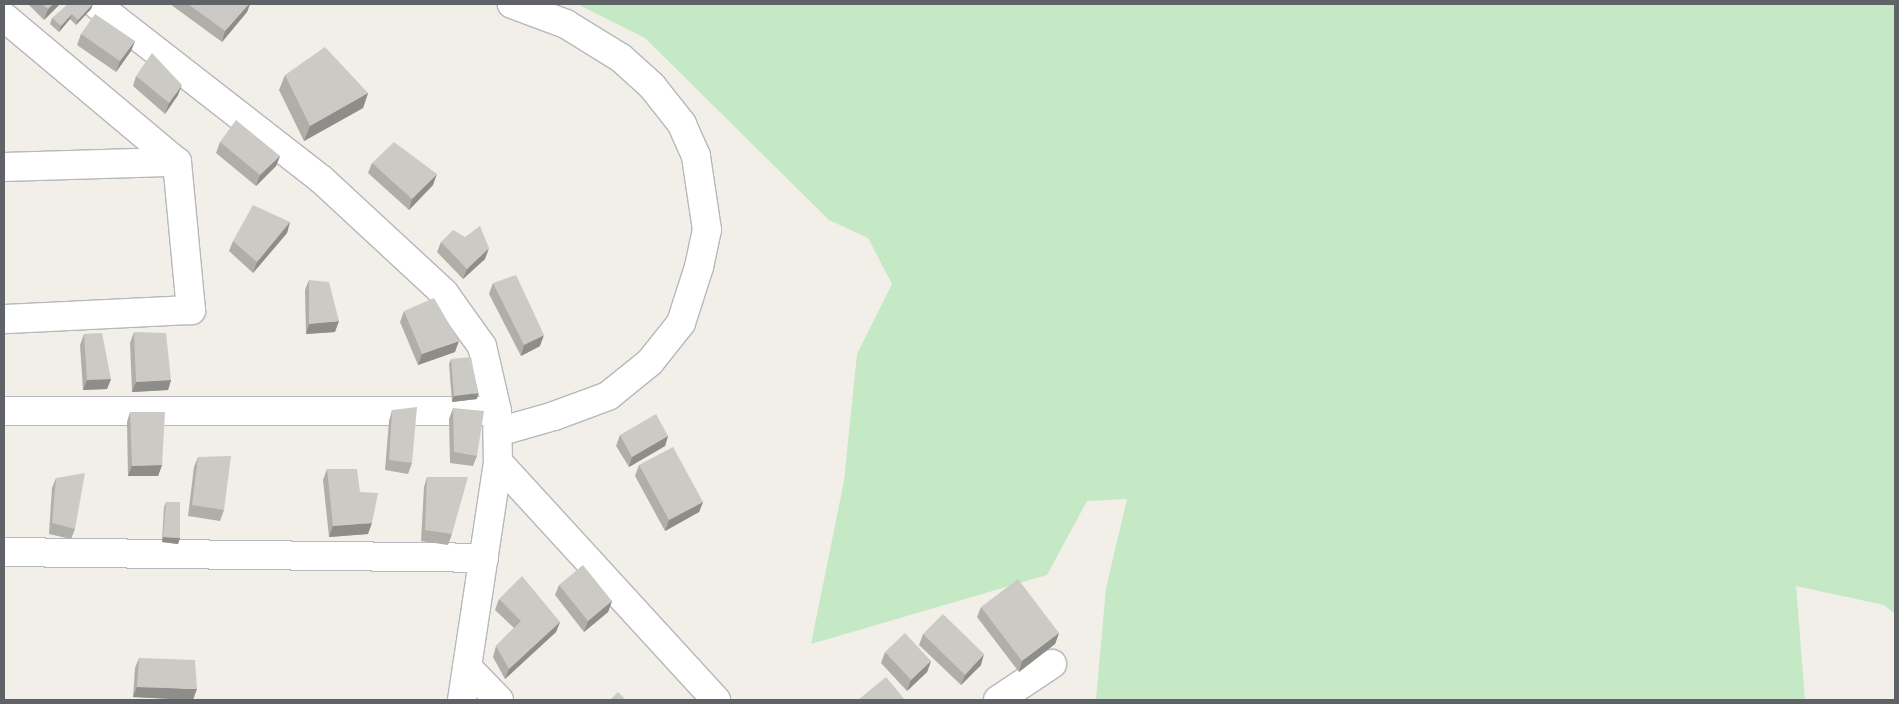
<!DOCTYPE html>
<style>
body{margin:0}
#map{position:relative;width:1899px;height:704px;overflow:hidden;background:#f1efe8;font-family:"Titillium Web",sans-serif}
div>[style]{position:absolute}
.green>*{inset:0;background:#c5e8c5}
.roads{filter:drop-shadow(1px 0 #b5b8bc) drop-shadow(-1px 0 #b5b8bc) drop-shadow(0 1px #b5b8bc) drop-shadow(0 -1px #b5b8bc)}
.minor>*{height:28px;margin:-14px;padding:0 14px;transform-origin:14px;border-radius:14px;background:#fff}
.wall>*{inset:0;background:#afaea9}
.shaded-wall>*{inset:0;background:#8f8d8a}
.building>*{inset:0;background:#cccac5}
span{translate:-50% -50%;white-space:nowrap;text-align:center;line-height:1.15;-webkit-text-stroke:4.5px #fff;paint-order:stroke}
.frame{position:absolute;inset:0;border:5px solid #5f6368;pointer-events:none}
</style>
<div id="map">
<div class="green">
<i style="clip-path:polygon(577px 4px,1895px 4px,1895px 614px,1884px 605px,1796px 586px,1805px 700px,1096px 700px,1106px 588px,1127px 499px,1087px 501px,1047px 575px,811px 644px,844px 481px,857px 354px,892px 284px,868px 238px,829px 220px,645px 38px)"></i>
</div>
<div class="roads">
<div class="minor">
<i style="left:96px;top:4px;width:285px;rotate:37.9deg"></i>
<i style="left:321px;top:179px;width:168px;rotate:42.8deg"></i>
<i style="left:444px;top:293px;width:65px;rotate:54.4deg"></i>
<i style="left:482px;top:346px;width:67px;rotate:77deg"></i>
<i style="left:497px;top:411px;width:51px;rotate:88.9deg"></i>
<i style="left:498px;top:462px;width:241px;rotate:98.6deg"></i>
<i style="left:4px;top:17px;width:226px;rotate:40deg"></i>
<i style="left:4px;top:167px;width:173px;rotate:-1.7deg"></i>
<i style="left:177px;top:162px;width:149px;rotate:84.6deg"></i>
<i style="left:191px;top:310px;width:187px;rotate:177.2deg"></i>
<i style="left:4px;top:411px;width:487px"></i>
<i style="left:498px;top:432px;width:58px;rotate:-15.9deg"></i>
<i style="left:554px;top:416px;width:58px;rotate:-20.3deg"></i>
<i style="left:608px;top:396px;width:54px;rotate:-39deg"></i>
<i style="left:650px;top:362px;width:50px;rotate:-51.5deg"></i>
<i style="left:681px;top:323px;width:59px;rotate:-72.2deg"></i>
<i style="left:699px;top:267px;width:38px;rotate:-78deg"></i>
<i style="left:707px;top:230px;width:75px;rotate:-98.5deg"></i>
<i style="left:696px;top:156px;width:35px;rotate:-114deg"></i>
<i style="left:682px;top:124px;width:48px;rotate:-128.3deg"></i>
<i style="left:652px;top:86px;width:42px;rotate:-137.9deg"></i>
<i style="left:621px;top:58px;width:65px;rotate:-148.3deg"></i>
<i style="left:566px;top:24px;width:58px;rotate:-159.7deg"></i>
<i style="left:498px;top:462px;width:323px;rotate:47.5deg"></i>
<i style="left:4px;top:552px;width:480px;rotate:0.7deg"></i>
<i style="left:467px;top:667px;width:46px;rotate:45.9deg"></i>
<i style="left:998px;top:700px;width:65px;rotate:-33.7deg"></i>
</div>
</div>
<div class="wall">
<i style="clip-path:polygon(28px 4px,60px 4px,44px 20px)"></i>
<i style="clip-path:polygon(93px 4px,91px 9px,76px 25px,70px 19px,59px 32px,50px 24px,52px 18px)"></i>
<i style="clip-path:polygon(170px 4px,250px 4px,247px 12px,222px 42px)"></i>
<i style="clip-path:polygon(81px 34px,135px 41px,131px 51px,116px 72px,77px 45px)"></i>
<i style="clip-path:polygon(285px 75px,368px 93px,363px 108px,304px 141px,279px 90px)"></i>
<i style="clip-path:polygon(136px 76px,178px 95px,165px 114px,133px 86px)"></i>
<i style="clip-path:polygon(220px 142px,280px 156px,276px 166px,256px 186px,216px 153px)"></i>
<i style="clip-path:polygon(372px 163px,433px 185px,409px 210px,368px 173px)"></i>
<i style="clip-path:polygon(290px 222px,287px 233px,253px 273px,229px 251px,233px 241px)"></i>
<i style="clip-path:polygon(441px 242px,485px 259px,463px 279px,437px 252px)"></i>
<i style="clip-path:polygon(309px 280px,335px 332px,306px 334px,305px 290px)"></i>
<i style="clip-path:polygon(493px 283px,540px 346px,521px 356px,489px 294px)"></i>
<i style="clip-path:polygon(404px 311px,455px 352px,418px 365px,400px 322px)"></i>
<i style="clip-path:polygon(134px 332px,171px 380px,168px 390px,132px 392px,130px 343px)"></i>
<i style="clip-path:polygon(84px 334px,111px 379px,107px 389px,83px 390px,80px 345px)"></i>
<i style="clip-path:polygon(451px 359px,477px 399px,452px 402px,449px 364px)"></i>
<i style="clip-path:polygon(453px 408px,477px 456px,473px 466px,450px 463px,449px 419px)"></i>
<i style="clip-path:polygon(392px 410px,412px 463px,408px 474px,385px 470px,389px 421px)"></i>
<i style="clip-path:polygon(130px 412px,162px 465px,158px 476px,128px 476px,127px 422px)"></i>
<i style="clip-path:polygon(620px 435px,668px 436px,665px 446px,629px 467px,616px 446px)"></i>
<i style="clip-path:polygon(198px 457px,224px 510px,220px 521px,188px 516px,194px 467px)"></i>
<i style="clip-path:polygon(639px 465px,703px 502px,699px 512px,665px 531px,635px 476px)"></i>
<i style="clip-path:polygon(327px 469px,360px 492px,368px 534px,329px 537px,323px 480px)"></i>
<i style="clip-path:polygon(427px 477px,452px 534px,448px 545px,421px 541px,424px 487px)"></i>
<i style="clip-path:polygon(56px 478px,75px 529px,71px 539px,49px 534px,52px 488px)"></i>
<i style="clip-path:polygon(166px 502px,180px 538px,178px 544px,162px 542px,164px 507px)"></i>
<i style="clip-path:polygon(559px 585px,612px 601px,608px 612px,584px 632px,555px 595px)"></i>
<i style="clip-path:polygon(499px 599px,560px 622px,556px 632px,505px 679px,493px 657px,496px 646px,514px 628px,495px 610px)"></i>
<i style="clip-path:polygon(981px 607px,1059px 633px,1055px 644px,1019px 672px,977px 617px)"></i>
<i style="clip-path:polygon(923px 634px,981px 665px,961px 685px,919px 645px)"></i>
<i style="clip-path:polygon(885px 652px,931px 661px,927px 672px,907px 691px,881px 663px)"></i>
<i style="clip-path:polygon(139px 658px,193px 700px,133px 697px,135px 668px)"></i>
</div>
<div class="shaded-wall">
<i style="clip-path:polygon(53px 4px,60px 4px,44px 20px,48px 9px)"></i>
<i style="clip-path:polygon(93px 4px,91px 9px,76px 25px,78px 20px)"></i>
<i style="clip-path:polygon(249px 4px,250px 4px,247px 12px,222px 42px,225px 31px)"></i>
<i style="clip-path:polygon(72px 14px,70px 19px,59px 32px,61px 26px)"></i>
<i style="clip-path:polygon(135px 41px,131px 51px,116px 72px,120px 61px)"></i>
<i style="clip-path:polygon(182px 85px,178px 95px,165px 114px,169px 103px)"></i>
<i style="clip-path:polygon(368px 93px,363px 108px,304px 141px,310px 126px)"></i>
<i style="clip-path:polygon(280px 156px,276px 166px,256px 186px,260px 175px)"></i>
<i style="clip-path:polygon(437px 174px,433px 185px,409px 210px,412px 199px)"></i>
<i style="clip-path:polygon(290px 222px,287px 233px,253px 273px,257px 262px)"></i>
<i style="clip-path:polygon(489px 248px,485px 259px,463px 279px,467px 269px)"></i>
<i style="clip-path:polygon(339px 321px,335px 332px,306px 334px,309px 324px)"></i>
<i style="clip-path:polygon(544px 335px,540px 346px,521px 356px,524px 345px)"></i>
<i style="clip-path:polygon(459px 341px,455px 352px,418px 365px,422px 354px)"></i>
<i style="clip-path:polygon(111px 379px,107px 389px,83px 390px,87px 380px)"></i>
<i style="clip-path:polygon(171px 380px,168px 390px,132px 392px,136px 382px)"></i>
<i style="clip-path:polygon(478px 393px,477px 399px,452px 402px,454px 396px)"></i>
<i style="clip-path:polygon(668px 436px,665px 446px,629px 467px,632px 457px)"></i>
<i style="clip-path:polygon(162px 465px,158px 476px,128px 476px,132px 466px)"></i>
<i style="clip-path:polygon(703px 502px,699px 512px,665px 531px,669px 520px)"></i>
<i style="clip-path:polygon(372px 523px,368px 534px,329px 537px,333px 526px)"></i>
<i style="clip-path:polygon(163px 537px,180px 538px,178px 544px,162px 542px)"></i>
<i style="clip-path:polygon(612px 601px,608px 612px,584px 632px,588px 621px)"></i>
<i style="clip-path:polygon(560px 622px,556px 632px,505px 679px,509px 669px)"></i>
<i style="clip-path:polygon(1059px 633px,1055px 644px,1019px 672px,1022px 661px)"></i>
<i style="clip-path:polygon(984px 654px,981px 665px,961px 685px,965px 675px)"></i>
<i style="clip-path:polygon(931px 661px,927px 672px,907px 691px,911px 680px)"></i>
<i style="clip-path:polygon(137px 687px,197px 689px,193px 700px,133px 697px)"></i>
</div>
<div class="building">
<i style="clip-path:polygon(42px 4px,53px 4px,48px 9px)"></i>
<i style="clip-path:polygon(68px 4px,93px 4px,78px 20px,72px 14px,61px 26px,52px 18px)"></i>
<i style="clip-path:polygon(188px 4px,249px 4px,225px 31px)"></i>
<i style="clip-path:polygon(95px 14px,135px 41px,120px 61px,81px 34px)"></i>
<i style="clip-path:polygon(325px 47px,368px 93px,310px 126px,285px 75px)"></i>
<i style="clip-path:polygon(152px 53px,182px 85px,169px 103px,136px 76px)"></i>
<i style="clip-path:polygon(236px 120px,280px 156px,260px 175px,220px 142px)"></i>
<i style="clip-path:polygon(394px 142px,437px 174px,412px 199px,372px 163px)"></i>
<i style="clip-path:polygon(253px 205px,290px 222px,257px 262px,233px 241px)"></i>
<i style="clip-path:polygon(480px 226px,489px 248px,467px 269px,441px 242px,453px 230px,465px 237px)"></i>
<i style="clip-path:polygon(516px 275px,544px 335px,524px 345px,493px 283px)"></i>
<i style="clip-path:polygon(309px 280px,329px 282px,339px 321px,309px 324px)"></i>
<i style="clip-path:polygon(434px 298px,459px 341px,422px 354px,404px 311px)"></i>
<i style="clip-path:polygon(134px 332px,166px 333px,171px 380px,136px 382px)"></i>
<i style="clip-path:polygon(102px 333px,111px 379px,87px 380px,84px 334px)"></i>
<i style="clip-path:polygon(471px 357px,478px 393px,454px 396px,451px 359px)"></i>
<i style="clip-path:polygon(417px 407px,412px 463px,389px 460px,392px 410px)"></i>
<i style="clip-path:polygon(453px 408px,484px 411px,477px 456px,454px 452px)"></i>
<i style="clip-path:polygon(130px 412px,165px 412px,162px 465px,132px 466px)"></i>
<i style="clip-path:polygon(656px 414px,668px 436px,632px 457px,620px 435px)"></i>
<i style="clip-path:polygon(673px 447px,703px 502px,669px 520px,639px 465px)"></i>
<i style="clip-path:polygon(231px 456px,224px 510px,192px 505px,198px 457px)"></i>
<i style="clip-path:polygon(327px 469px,357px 469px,360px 492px,378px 493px,372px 523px,333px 526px)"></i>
<i style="clip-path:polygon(85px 473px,75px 529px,52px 523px,56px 478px)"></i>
<i style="clip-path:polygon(427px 477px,468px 477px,452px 534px,425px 530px)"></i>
<i style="clip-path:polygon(166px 502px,180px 502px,180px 538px,163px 537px)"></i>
<i style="clip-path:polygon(583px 565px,612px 601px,588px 621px,559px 585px)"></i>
<i style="clip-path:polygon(522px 576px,560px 622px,509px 669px,496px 646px,521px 621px,499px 599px)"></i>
<i style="clip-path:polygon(1018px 579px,1059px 633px,1022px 661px,981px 607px)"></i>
<i style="clip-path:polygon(943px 614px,984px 654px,965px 675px,923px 634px)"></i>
<i style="clip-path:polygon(905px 633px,931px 661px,911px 680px,885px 652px)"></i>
<i style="clip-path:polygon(139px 658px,195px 660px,197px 689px,137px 687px)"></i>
<i style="clip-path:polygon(886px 677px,905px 700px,858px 700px)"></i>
<i style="clip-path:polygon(618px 692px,626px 700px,610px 700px)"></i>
<i style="clip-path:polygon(164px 699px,183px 700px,163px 700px)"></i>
</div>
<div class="frame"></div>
</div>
